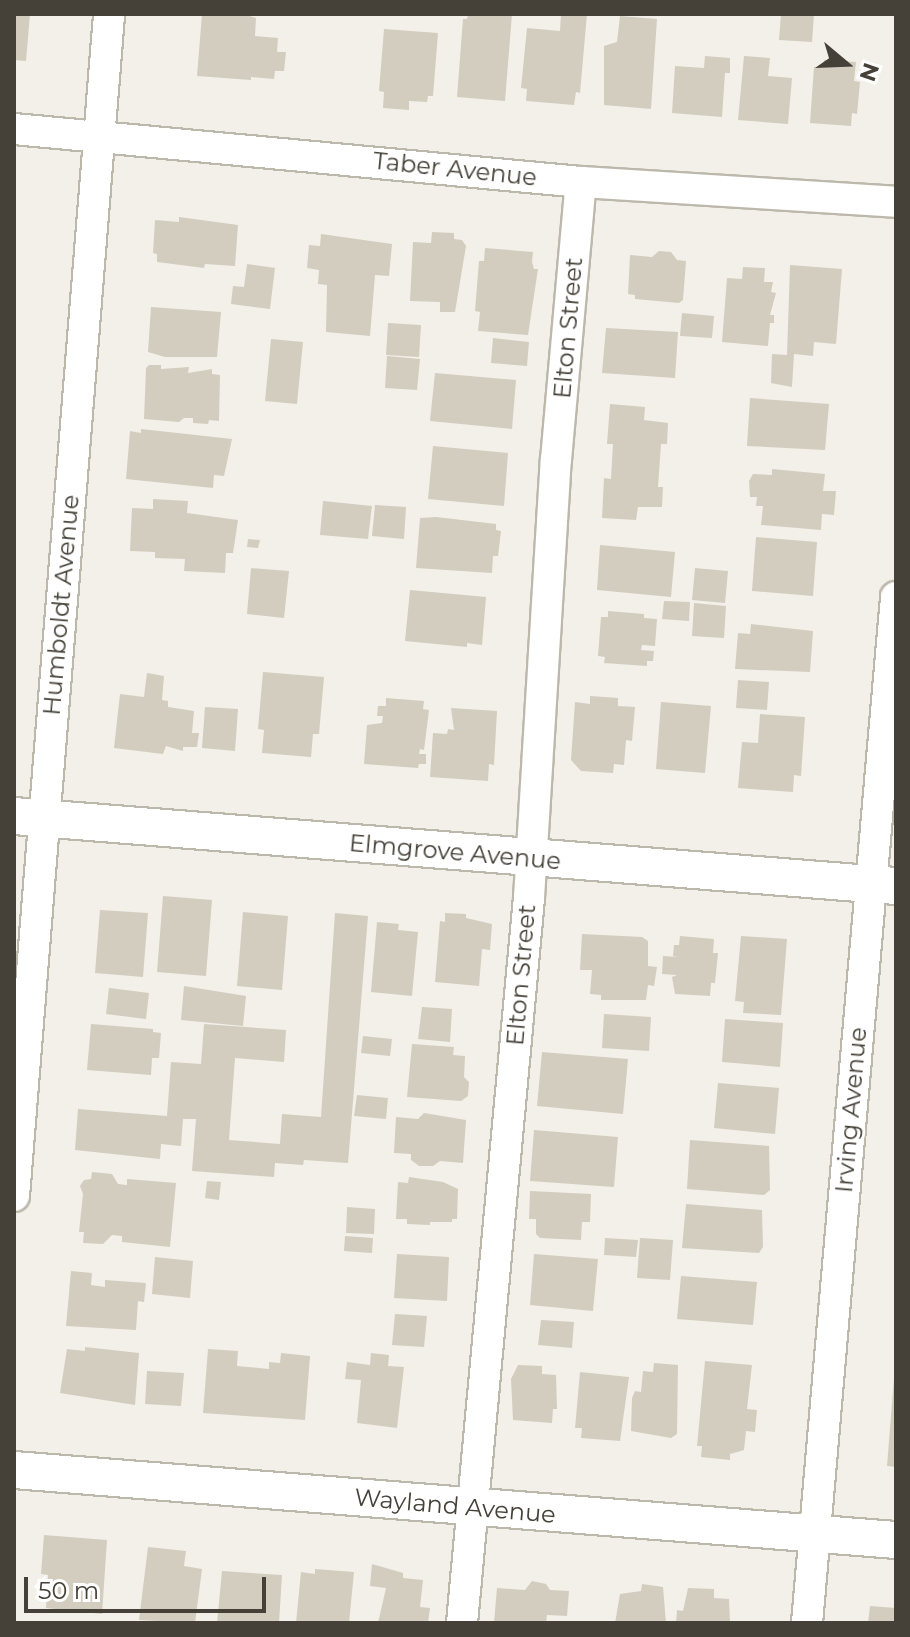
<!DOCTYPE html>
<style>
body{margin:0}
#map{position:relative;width:910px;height:1637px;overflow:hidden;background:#f2f0e8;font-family:Montserrat,sans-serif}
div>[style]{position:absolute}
.building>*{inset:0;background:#d3cdbf}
.roads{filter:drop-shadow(2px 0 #bdb8ac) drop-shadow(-2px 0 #bdb8ac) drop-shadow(0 2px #bdb8ac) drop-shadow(0 -2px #bdb8ac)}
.minor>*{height:30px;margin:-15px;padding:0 15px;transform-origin:15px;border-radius:15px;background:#fff}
.tertiary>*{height:36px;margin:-18px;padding:0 18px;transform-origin:18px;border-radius:18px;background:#fff}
span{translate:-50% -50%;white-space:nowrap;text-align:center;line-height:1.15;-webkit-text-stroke:6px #fff;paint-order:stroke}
.street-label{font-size:24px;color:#454138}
.frame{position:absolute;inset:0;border:16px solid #454138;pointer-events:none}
.north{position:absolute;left:806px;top:24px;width:80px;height:80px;-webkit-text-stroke:6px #fff;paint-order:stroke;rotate:109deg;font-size:22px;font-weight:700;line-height:32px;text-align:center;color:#454138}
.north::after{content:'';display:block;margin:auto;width:28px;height:36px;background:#454138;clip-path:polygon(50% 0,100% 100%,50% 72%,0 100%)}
.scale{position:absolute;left:24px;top:1577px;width:242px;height:36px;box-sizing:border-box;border:4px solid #454138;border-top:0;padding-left:10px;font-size:24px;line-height:28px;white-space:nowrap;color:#454138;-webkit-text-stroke:6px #fff;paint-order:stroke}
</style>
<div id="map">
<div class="building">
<i style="clip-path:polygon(14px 14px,30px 14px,26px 61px,14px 60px)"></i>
<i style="clip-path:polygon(202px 14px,243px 14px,256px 18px,255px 36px,278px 38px,277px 52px,286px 52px,284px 71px,275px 71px,274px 79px,251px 77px,251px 80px,197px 76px)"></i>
<i style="clip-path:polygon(468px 14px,512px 14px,505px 101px,457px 97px,463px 19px,467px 19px)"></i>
<i style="clip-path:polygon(561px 14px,587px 14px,580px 93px,576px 92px,574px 105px,526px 101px,527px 89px,521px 88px,527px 28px,560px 31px)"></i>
<i style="clip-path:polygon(781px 14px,814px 14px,812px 42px,779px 40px)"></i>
<i style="clip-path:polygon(620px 16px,657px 19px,651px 109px,604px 105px,604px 46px,617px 42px)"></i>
<i style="clip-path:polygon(384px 29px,438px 33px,433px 96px,428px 96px,427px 102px,409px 101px,409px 110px,383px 108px,384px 92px,379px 91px)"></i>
<i style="clip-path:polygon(705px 56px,730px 58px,730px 73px,725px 73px,722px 117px,672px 113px,675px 66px,704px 68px)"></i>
<i style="clip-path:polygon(744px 56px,770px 58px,768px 76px,792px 78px,788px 124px,738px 120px)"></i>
<i style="clip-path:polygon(824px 60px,856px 62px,854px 81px,860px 82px,857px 114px,852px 113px,851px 126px,810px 123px,814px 67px,823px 67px)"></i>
<i style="clip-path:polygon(179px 217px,238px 225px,235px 266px,205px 264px,204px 268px,157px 262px,157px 254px,153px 253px,155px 220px,179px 222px)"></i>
<i style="clip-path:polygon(432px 232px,454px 233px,454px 239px,462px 240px,466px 246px,455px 312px,440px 312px,440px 302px,410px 301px,413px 242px,431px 243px)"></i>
<i style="clip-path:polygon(321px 234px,392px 244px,389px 276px,375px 275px,370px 336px,326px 332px,327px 285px,318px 284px,319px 270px,307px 268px,309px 245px,320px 246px)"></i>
<i style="clip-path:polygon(485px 248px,533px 252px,532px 262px,534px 269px,538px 269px,528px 335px,478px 331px,480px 312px,475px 311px,479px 261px,484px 261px)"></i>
<i style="clip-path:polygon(659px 251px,671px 252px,677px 260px,686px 261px,683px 300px,679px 303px,635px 299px,635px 295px,628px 294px,630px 255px,652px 257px)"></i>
<i style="clip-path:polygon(247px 264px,275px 268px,270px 309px,231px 304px,233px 286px,244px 287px)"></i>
<i style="clip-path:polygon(790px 265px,842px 269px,836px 344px,814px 342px,813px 356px,794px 354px,792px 387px,771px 383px,772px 354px,787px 355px)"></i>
<i style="clip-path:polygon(743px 267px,765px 268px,764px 282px,773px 282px,771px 292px,776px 293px,770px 315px,774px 315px,774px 323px,770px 323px,768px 346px,722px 342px,727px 278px,742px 279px)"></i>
<i style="clip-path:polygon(151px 307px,221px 312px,217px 357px,165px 357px,148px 352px)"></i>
<i style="clip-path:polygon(682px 313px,714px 316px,712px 338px,680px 336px)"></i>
<i style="clip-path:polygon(388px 323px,421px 325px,419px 357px,386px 355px)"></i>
<i style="clip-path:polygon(606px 328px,678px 332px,675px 378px,602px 373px)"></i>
<i style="clip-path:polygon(493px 338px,529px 342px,527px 366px,491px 363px)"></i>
<i style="clip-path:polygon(271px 339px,303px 342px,297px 404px,265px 401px)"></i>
<i style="clip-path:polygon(387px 356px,420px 359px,417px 390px,385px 388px)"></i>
<i style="clip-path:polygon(149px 365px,161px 365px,161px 369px,189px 367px,188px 373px,212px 369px,212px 374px,220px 375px,219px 421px,209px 420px,208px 424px,193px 423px,193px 418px,184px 418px,179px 422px,144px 419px,146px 368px)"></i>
<i style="clip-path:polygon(435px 373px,516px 380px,512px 429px,430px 421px)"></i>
<i style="clip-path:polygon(750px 398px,829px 404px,825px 450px,747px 446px)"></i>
<i style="clip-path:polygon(610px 404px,645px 407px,644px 420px,668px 423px,667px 444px,661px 444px,658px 487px,663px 487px,662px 507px,638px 507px,636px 520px,602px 518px,604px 478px,611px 479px,613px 444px,607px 444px)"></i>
<i style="clip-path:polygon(141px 429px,232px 439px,224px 476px,214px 475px,213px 488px,126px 479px,130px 431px,141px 433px)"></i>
<i style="clip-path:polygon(433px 446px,508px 453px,504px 506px,428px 499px)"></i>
<i style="clip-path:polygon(772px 469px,825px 474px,823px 491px,836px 491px,834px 515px,822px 514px,821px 530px,761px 525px,763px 506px,756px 506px,757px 497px,750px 497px,749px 481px,753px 474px,772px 475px)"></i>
<i style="clip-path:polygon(153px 499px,188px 501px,187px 513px,238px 520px,233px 553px,226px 553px,225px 573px,184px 571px,185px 559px,155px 558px,155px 552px,130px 551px,132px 508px,153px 509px)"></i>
<i style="clip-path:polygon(323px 501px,372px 506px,368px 539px,320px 535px)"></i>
<i style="clip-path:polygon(375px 505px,406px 507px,404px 539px,372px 536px)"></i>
<i style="clip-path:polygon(436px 517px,496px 524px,496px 530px,501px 531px,498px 556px,493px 556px,492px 573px,416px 568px,420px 518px)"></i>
<i style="clip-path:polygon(756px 537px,817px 542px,813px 596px,752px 591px)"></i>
<i style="clip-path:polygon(248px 539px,260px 540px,258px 548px,247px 547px)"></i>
<i style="clip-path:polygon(600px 545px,675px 552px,671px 597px,597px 590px)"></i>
<i style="clip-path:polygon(251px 568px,289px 571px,284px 618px,247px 614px)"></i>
<i style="clip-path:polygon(695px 568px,728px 571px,725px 603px,692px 600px)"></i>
<i style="clip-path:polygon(410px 590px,486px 597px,482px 645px,467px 643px,467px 647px,405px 641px)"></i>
<i style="clip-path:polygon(664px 601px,690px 602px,689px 621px,662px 619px)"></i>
<i style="clip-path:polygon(694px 603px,726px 606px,724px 638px,692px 636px)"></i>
<i style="clip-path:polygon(608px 611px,644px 614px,644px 618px,657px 619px,655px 646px,642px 645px,641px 650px,654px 651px,653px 661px,647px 661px,647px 666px,604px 663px,605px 657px,598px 656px,601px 617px,608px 617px)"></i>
<i style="clip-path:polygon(751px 624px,813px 631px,810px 672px,735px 669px,738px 633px,750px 634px)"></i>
<i style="clip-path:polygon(263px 672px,324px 677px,319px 734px,313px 734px,311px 757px,262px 753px,264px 730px,258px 729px)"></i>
<i style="clip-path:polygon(147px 673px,164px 676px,162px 700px,168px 701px,168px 707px,194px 711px,192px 733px,199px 733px,197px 747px,183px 747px,183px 751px,166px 746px,163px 754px,114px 748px,120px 694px,144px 697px)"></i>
<i style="clip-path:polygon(738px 680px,769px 682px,767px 710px,736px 708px)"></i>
<i style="clip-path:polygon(590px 696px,618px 698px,618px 706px,635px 707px,632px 741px,626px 740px,624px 765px,614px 764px,613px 773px,581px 771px,571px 760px,575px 702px,590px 704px)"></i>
<i style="clip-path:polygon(386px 698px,424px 701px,423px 709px,429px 710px,424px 750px,420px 749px,419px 754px,426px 754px,426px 764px,419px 764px,418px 768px,364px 764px,367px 725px,382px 723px,383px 716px,377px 716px,378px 706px,386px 706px)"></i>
<i style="clip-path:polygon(661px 702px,711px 706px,705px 773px,656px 769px)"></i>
<i style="clip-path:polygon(205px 707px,238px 709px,235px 751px,202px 748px)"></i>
<i style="clip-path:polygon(451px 708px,497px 711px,494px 765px,489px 764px,488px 781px,430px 777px,433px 733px,447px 734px,448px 729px,454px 730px)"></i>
<i style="clip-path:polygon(760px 714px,805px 717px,801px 776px,794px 775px,793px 792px,738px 788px,742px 742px,758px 743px)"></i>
<i style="clip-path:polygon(163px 896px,212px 900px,206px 976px,157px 972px)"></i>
<i style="clip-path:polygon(100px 910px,148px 913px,143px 977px,95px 973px)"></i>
<i style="clip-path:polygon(243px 912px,288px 916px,282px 990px,237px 986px)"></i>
<i style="clip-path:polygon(335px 913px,368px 916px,348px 1163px,304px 1160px,303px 1165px,275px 1163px,274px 1177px,192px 1171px,196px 1119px,183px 1119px,181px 1146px,161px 1144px,160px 1159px,75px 1150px,78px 1109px,167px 1116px,171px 1062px,201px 1064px,204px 1024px,286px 1030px,284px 1062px,235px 1058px,229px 1140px,280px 1144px,282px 1114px,321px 1117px)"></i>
<i style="clip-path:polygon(445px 913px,466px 914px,466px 918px,492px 924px,490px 950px,482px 949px,479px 986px,435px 982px,440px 921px,445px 922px)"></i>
<i style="clip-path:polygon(377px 922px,399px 924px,398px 930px,418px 932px,412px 996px,371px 992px)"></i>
<i style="clip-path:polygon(582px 934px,642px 937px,648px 941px,648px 966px,657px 967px,654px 986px,648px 985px,646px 1000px,601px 1000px,601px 995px,590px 994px,592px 970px,580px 970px)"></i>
<i style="clip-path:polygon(680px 936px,714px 939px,713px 953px,718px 953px,715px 983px,711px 983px,710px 996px,675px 994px,672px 977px,677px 975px,662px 974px,663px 956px,678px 957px,673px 956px,674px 945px,679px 945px)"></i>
<i style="clip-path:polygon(741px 936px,787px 939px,781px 1015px,743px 1013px,744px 1002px,735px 1001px)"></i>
<i style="clip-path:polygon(184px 986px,246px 996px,243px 1026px,181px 1020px)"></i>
<i style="clip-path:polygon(109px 988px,149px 993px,146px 1019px,106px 1014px)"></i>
<i style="clip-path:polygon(422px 1007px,452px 1009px,450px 1042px,418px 1039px)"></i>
<i style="clip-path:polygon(604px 1014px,651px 1017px,649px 1051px,602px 1048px)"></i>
<i style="clip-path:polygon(725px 1019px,783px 1023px,780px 1067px,722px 1062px)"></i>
<i style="clip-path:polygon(91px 1024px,153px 1029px,153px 1032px,161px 1033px,159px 1058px,152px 1058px,151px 1075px,87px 1070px)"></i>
<i style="clip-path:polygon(363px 1036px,392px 1039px,390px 1056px,361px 1053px)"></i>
<i style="clip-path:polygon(412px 1044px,454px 1047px,453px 1055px,465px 1056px,464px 1077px,469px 1082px,468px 1096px,461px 1101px,407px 1097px)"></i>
<i style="clip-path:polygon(542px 1052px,628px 1059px,623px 1114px,537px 1106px)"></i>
<i style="clip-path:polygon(718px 1083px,779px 1088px,775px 1134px,714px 1128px)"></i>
<i style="clip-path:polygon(357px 1095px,388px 1098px,386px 1119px,354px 1116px)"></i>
<i style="clip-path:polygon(424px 1113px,466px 1120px,463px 1163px,440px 1161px,433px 1166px,419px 1166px,411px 1160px,411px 1154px,394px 1153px,396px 1117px,418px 1119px)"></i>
<i style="clip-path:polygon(534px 1130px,618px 1137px,614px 1187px,530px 1181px)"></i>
<i style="clip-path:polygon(690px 1140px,769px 1146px,770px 1190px,764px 1195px,687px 1189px)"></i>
<i style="clip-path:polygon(92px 1172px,112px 1174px,118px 1184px,127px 1185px,127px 1179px,176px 1183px,170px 1247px,122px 1242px,122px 1236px,112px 1235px,103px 1244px,83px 1243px,84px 1232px,79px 1232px,83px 1194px,80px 1186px,84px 1180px,91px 1179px)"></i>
<i style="clip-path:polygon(409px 1177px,443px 1182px,458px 1189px,457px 1219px,452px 1219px,452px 1222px,430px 1222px,430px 1225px,407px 1224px,407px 1219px,396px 1219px,398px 1182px,408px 1183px)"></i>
<i style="clip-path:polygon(207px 1181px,221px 1182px,219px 1200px,205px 1198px)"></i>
<i style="clip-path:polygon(530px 1191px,591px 1194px,590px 1222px,582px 1222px,581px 1240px,540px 1238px,536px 1234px,536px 1219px,529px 1219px)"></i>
<i style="clip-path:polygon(686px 1204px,762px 1210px,763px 1247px,759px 1253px,682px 1248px)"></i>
<i style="clip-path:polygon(347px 1207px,375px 1209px,374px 1234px,346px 1233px)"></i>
<i style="clip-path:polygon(345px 1236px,373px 1238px,372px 1253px,344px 1251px)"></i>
<i style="clip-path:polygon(605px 1238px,638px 1240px,636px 1257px,604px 1255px)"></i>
<i style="clip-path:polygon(640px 1238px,673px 1240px,670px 1280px,637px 1278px)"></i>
<i style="clip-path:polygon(397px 1254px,449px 1257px,447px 1301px,394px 1298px)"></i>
<i style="clip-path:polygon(534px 1254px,598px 1259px,593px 1311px,530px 1305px)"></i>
<i style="clip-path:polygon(155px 1257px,193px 1261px,190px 1298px,152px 1294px)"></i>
<i style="clip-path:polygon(71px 1271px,92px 1273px,91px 1285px,105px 1287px,105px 1280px,146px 1283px,144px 1302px,138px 1301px,136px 1330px,66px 1326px)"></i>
<i style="clip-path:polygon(681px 1276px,757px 1282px,753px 1325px,677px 1319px)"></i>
<i style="clip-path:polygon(395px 1314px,427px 1316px,424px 1347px,392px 1345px)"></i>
<i style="clip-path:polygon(541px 1320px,574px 1322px,572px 1348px,538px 1345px)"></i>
<i style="clip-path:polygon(85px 1347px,139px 1353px,135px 1405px,60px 1393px,67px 1349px,85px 1351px)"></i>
<i style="clip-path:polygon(208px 1349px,238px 1351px,237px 1366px,269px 1369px,269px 1362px,280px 1363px,281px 1353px,310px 1356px,305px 1420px,203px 1413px)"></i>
<i style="clip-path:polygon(371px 1353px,389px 1355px,388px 1366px,404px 1367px,397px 1428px,357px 1423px,361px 1380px,345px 1379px,347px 1362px,370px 1365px)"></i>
<i style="clip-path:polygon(705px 1361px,752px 1365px,747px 1409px,757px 1410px,755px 1432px,746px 1431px,744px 1450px,730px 1454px,730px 1460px,701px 1457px,702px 1446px,697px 1446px)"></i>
<i style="clip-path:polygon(654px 1363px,678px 1365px,677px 1434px,671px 1438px,631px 1431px,632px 1398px,635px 1391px,641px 1392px,643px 1371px,653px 1372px)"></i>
<i style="clip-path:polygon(518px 1365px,542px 1366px,542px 1374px,556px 1375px,557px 1409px,553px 1409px,552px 1423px,513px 1420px,511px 1379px)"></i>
<i style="clip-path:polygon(147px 1371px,184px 1373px,181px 1406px,145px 1404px)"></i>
<i style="clip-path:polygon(580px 1372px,629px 1377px,620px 1441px,581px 1438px,582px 1428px,575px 1428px)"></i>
<i style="clip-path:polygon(894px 1378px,896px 1378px,896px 1467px,887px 1466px)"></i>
<i style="clip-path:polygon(44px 1535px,107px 1540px,102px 1614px,46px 1608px,48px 1575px,41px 1574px)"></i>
<i style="clip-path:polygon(148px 1547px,186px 1551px,184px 1566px,202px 1569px,195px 1623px,139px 1620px)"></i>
<i style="clip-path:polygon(372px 1564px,403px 1573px,403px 1578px,423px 1580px,420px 1607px,430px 1608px,428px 1623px,378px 1623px,386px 1588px,370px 1586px)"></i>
<i style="clip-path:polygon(315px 1569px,354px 1572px,349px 1623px,296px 1623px,301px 1572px,315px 1574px)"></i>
<i style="clip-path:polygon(222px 1571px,282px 1575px,279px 1623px,217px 1623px)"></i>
<i style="clip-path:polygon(532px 1581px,546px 1584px,550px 1590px,569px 1591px,567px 1616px,547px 1615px,546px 1623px,494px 1623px,497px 1588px,525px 1590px)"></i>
<i style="clip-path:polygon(642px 1584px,663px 1587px,666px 1623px,615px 1623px,620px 1594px,641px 1591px)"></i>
<i style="clip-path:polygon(688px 1588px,714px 1589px,714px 1598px,729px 1599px,730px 1623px,676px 1623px,677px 1610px,683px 1611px)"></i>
<i style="clip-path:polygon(870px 1606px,896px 1608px,896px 1623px,868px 1623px)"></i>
</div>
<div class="roads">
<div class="minor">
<i style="left:14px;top:129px;width:569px;rotate:5.34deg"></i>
<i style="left:581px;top:182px;width:316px;rotate:3.6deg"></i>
<i style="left:14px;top:1196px;width:1186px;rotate:-85.4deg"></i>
<i style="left:462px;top:1623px;width:728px;rotate:-84.72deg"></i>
<i style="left:529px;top:898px;width:439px;rotate:-86.5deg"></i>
<i style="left:556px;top:460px;width:279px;rotate:-84.9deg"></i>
<i style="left:807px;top:1623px;width:1030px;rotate:-85.04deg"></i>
</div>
<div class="tertiary">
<i style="left:14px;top:816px;width:885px;rotate:4.54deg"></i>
<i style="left:14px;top:1470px;width:885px;rotate:4.54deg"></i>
</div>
</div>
<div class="street-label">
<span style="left:455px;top:169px;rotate:6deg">Taber Avenue</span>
<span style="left:568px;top:328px;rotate:-85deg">Elton Street</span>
<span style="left:61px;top:605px;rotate:-85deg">Humboldt Avenue</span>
<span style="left:455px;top:852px;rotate:5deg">Elmgrove Avenue</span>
<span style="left:521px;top:975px;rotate:-85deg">Elton Street</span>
<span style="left:851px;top:1110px;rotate:-85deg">Irving Avenue</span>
<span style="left:455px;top:1506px;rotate:5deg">Wayland Avenue</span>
</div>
<div class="frame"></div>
<div class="north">N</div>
<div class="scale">50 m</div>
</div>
